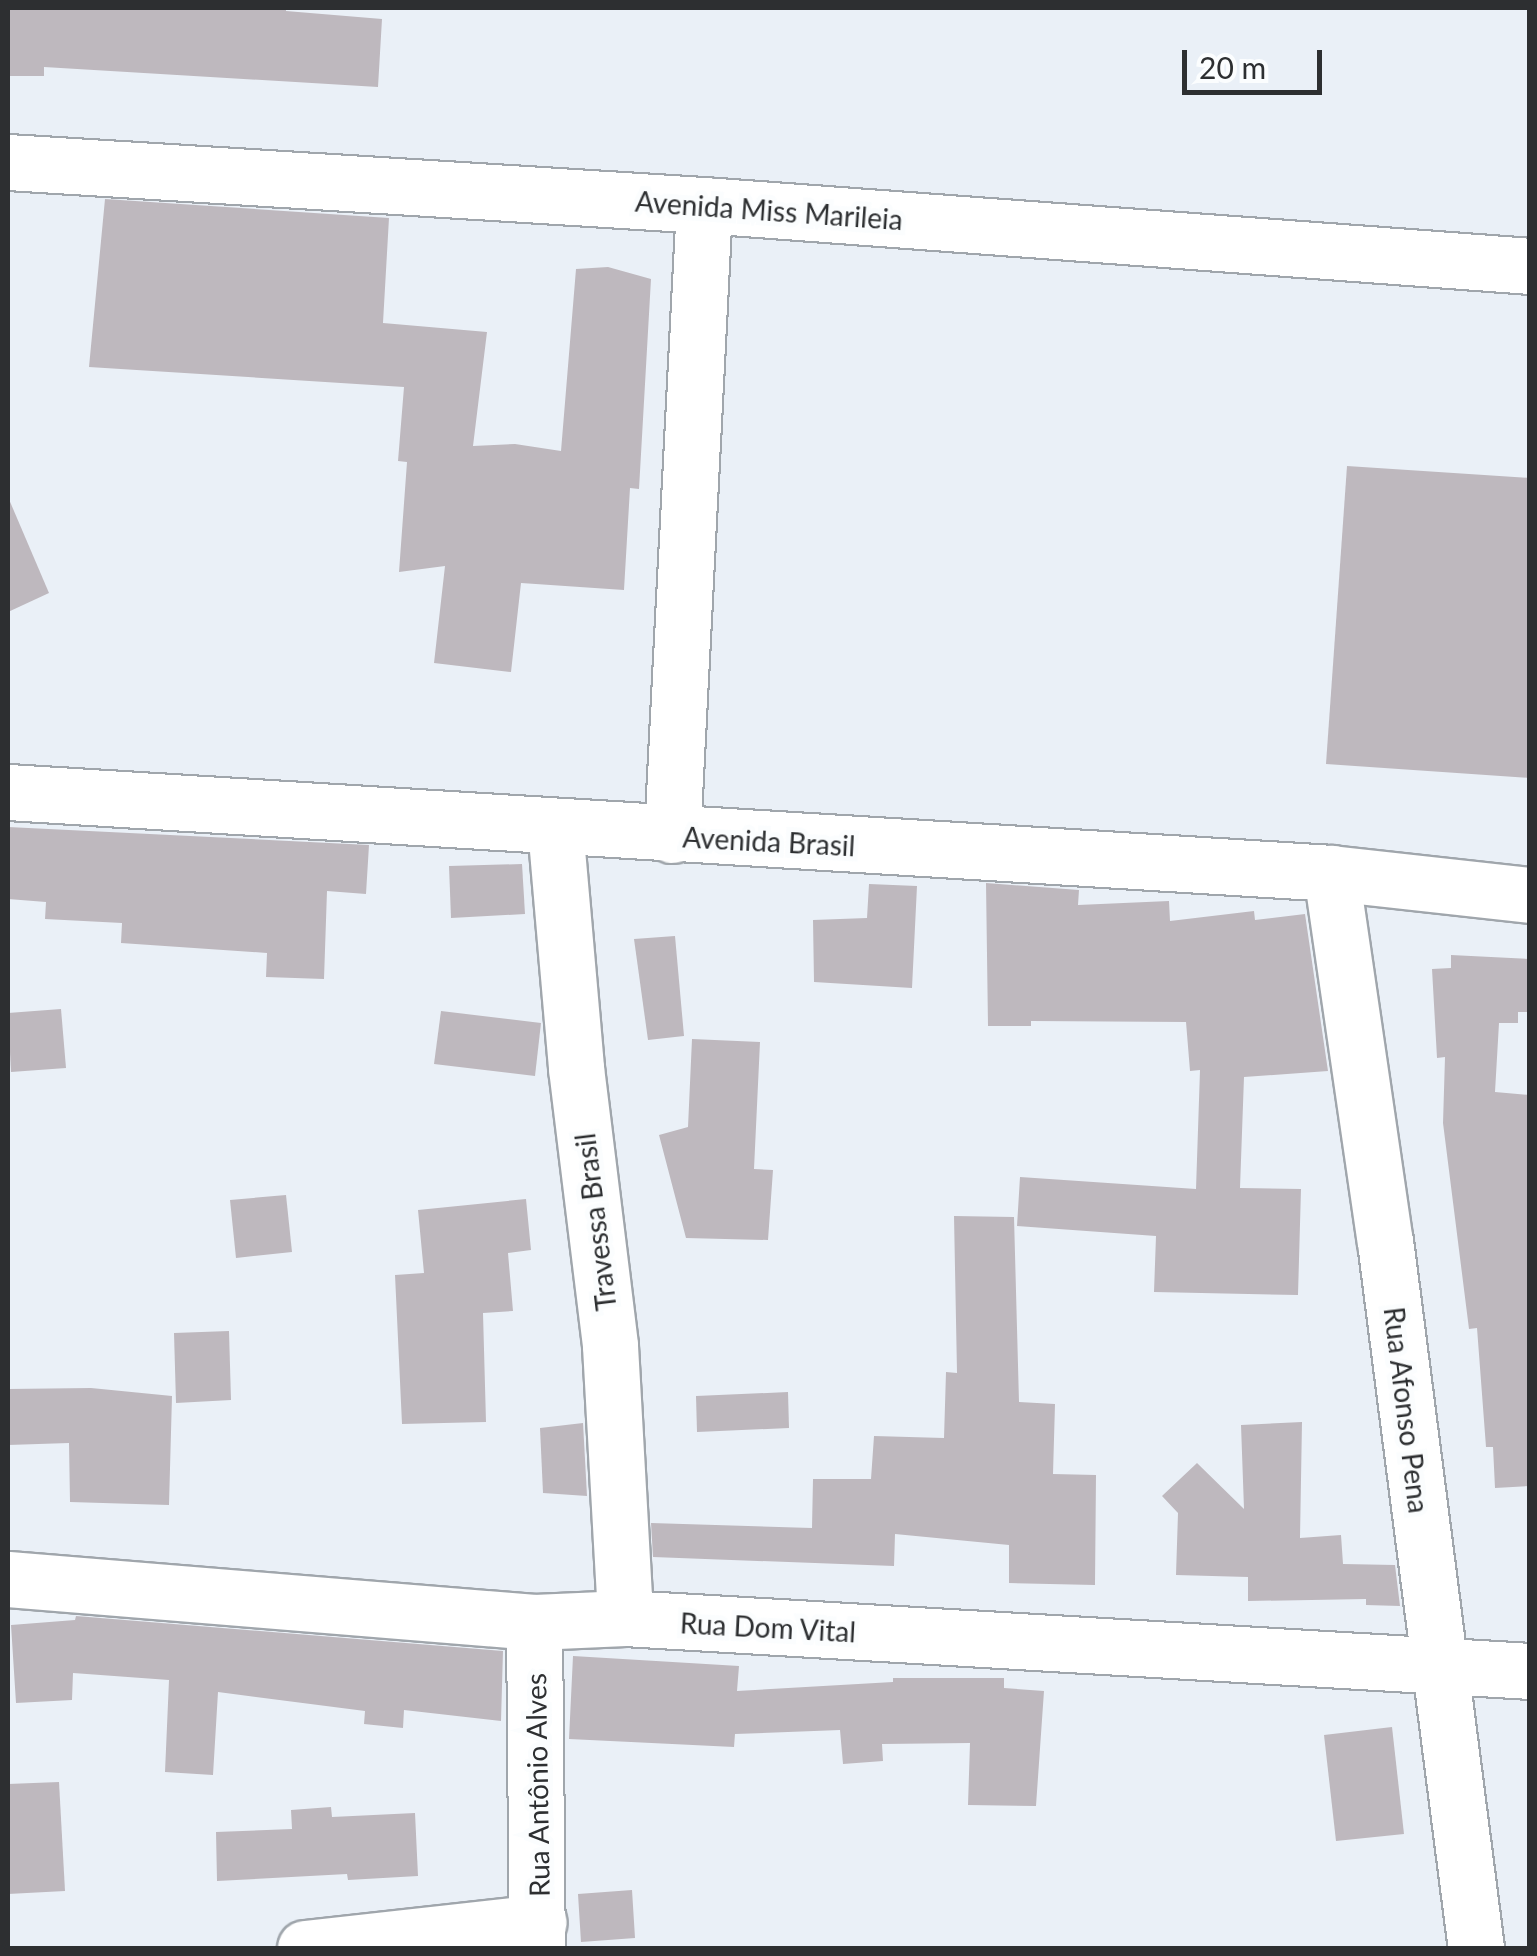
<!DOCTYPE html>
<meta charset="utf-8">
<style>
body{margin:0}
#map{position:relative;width:1537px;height:1956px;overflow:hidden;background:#eaf0f7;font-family:Lato,sans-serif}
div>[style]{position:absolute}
.building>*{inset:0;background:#beb8be}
.roads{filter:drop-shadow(2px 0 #a0a6ac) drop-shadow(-2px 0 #a0a6ac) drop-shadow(0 2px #a0a6ac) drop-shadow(0 -2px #a0a6ac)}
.minor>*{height:55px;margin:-27.5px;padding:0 27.5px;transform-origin:27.5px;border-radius:27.5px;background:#fff}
span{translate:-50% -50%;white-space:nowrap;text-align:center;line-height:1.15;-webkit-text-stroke:10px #fbfdfe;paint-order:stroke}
.street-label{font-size:28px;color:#2d2f31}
.frame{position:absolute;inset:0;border:10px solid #2d2f31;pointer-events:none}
.scale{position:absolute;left:1182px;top:50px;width:140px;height:45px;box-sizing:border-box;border:5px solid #2d2f31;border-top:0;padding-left:12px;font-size:30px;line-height:35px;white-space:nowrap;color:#2d2f31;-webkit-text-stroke:8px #fbfdfe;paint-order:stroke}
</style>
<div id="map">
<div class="building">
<i style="clip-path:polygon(8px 8px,286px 8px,286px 11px,382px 19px,378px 87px,44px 67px,44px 76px,8px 76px)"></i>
<i style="clip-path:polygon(105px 199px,389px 218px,383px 323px,487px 332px,473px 446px,515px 444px,561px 451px,576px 269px,608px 267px,651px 279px,639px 489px,630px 488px,624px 590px,521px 583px,511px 672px,434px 663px,445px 566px,399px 572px,407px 462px,398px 461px,404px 387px,89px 367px)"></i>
<i style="clip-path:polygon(1347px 466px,1530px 478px,1530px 778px,1326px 764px)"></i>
<i style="clip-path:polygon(8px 497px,49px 593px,8px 612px)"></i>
<i style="clip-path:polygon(8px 827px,369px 845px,366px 894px,327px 891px,324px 979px,266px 977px,267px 953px,121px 943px,122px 923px,45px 919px,46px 902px,8px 899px)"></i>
<i style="clip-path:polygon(522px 864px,525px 914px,451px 918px,449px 866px)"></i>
<i style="clip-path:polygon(986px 883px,1079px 890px,1078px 905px,1169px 901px,1170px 921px,1254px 911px,1255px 920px,1305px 914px,1328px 1071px,1244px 1077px,1240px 1188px,1301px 1189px,1298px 1295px,1154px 1292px,1156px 1236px,1017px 1226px,1020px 1177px,1196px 1189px,1200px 1070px,1190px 1071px,1186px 1022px,1031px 1021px,1031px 1026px,988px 1026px)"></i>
<i style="clip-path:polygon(869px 884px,917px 886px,912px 988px,814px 982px,813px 920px,867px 918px)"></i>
<i style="clip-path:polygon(675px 936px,684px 1036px,648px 1040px,634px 939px)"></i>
<i style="clip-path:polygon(1451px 955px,1530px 959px,1530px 1012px,1518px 1012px,1518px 1023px,1499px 1023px,1495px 1092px,1530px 1095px,1530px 1486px,1495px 1488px,1493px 1447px,1486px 1447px,1477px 1328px,1469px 1329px,1443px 1123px,1445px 1057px,1437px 1058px,1432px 969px,1451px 968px)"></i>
<i style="clip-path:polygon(61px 1009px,66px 1068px,11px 1072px,8px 1013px)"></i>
<i style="clip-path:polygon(441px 1011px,541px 1023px,535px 1076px,434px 1064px)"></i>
<i style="clip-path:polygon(692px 1039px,760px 1042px,754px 1169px,773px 1170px,768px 1240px,686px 1238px,659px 1135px,688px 1127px)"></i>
<i style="clip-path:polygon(286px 1195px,292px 1252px,236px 1258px,230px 1200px)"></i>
<i style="clip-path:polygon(526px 1199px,531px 1250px,508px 1253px,513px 1311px,483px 1313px,486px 1422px,402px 1424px,395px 1275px,424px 1273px,418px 1210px)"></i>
<i style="clip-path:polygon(954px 1216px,1014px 1217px,1019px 1402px,1055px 1404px,1053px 1474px,1096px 1475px,1095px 1585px,1009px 1583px,1009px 1545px,895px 1534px,894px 1566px,653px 1557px,651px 1523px,812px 1528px,813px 1479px,871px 1479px,874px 1436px,944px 1438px,946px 1372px,957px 1373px)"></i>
<i style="clip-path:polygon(229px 1331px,231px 1400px,176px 1403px,174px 1333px)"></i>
<i style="clip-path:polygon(91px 1388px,172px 1396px,169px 1505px,70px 1502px,69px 1443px,8px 1445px,8px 1389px)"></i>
<i style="clip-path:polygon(788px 1392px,789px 1428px,697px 1432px,696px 1396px)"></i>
<i style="clip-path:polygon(1302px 1422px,1300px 1538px,1341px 1535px,1343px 1564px,1395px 1565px,1400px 1606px,1366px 1605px,1366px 1599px,1248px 1601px,1248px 1577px,1176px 1575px,1178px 1513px,1162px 1496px,1197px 1463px,1244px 1509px,1241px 1425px)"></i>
<i style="clip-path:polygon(583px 1423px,587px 1496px,543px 1493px,540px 1428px)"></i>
<i style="clip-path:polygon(76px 1616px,503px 1651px,501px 1721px,404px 1710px,403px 1728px,364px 1724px,365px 1711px,218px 1692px,213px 1775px,165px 1772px,169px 1680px,73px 1673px,72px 1700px,16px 1703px,11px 1625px,75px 1620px)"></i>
<i style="clip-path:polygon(573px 1656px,739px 1666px,737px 1691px,893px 1682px,893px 1678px,1004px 1678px,1004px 1688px,1044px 1691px,1036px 1806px,968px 1805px,970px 1743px,882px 1744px,883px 1761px,843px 1764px,840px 1730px,735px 1734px,734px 1747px,569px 1739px)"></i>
<i style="clip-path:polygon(1392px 1727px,1404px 1834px,1336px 1841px,1324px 1735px)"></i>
<i style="clip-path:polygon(59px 1782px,65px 1891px,8px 1894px,8px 1784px)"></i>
<i style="clip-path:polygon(331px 1807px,332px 1817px,415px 1813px,418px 1876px,348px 1880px,347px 1874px,217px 1881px,216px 1832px,292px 1829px,291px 1810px)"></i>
<i style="clip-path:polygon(632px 1890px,635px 1938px,581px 1942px,578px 1894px)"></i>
</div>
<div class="roads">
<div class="minor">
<i style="left:8px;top:162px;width:697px;rotate:3.54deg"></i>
<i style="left:704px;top:205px;width:828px;rotate:4.22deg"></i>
<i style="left:8px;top:792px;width:1325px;rotate:3.5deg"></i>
<i style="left:1331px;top:873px;width:200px;rotate:6.3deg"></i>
<i style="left:555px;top:827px;width:242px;rotate:85deg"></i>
<i style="left:576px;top:1068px;width:280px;rotate:83deg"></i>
<i style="left:610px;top:1346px;width:272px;rotate:86.8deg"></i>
<i style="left:672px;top:835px;width:631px;rotate:-87.09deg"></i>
<i style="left:1331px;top:873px;width:372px;rotate:81.7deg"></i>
<i style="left:1385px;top:1241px;width:713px;rotate:82.67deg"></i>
<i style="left:8px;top:1579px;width:528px;rotate:4.67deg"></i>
<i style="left:534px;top:1622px;width:91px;rotate:-2.5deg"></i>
<i style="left:625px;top:1618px;width:907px;rotate:3.35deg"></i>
<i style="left:534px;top:1622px;width:326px;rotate:89.5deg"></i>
<i style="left:305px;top:1948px;width:235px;rotate:-6.3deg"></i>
</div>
</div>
<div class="street-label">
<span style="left:769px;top:210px;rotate:4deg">Avenida Miss Marileia</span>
<span style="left:769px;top:841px;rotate:3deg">Avenida Brasil</span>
<span style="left:595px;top:1222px;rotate:-97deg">Travessa Brasil</span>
<span style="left:1407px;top:1410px;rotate:83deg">Rua Afonso Pena</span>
<span style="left:768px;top:1627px;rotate:3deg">Rua Dom Vital</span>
<span style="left:537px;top:1785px;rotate:-91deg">Rua Antônio Alves</span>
</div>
<div class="frame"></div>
<div class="scale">20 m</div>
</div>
